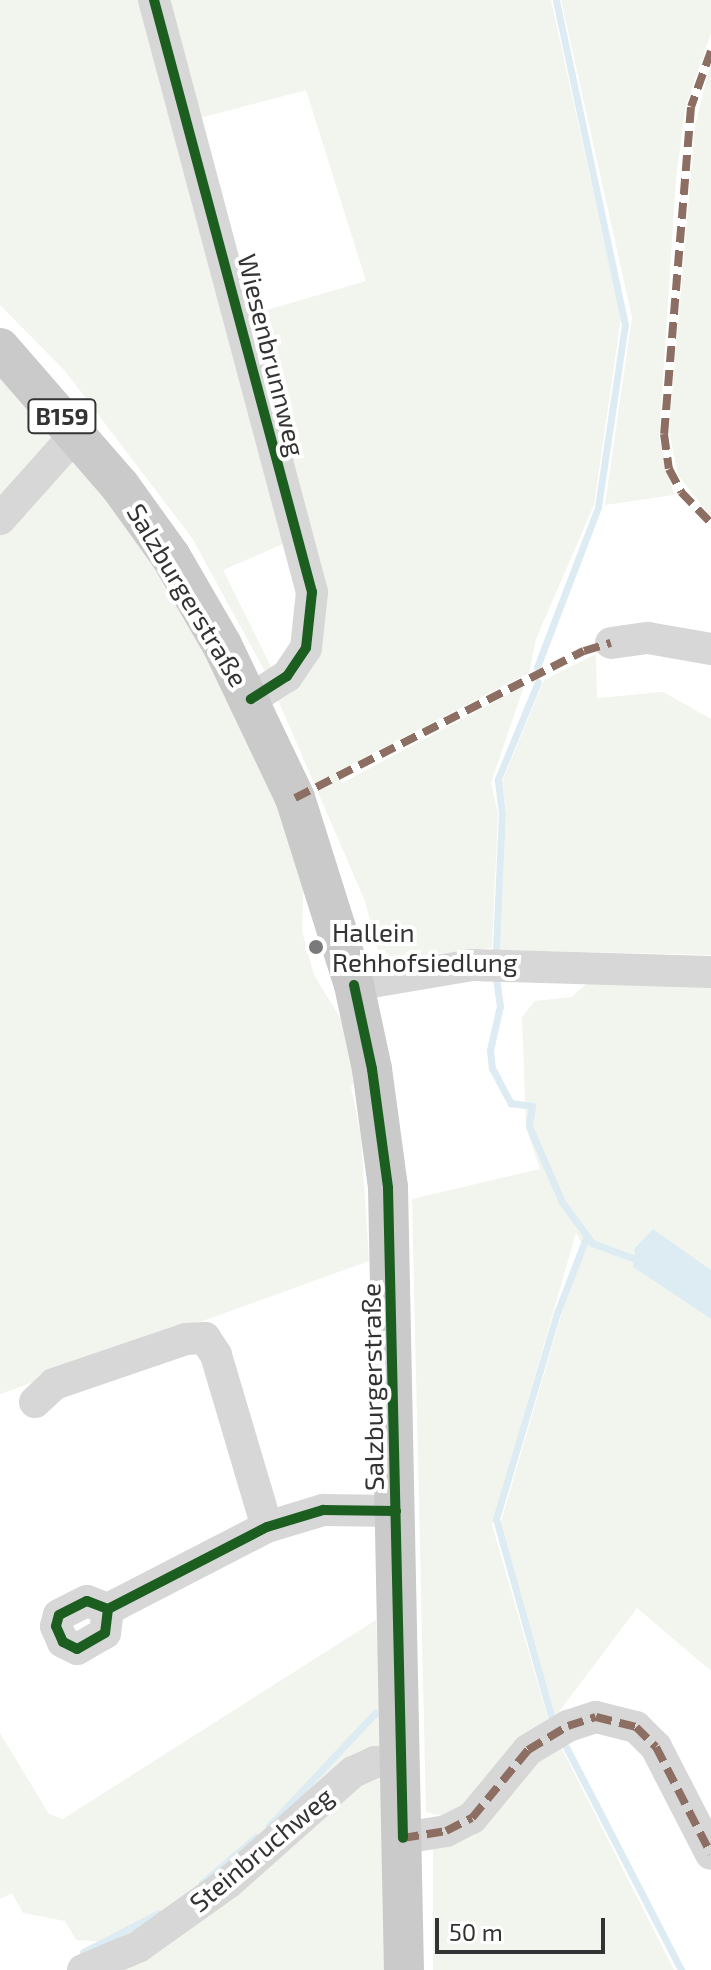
<!DOCTYPE html>
<meta charset="utf-8">
<style>
body{margin:0}
#map{position:relative;width:711px;height:1970px;overflow:hidden;background:#fff;font-family:"Exo 2",sans-serif}
div>[style]{position:absolute}
.green>*{inset:0;background:#f1f5ed}
.water>*{inset:0;background:#ddebf3}
.stream>*{height:7px;margin:-3.5px;padding:0 3.5px;transform-origin:3.5px;border-radius:3.5px;background:#ddebf3}
.minor>*{height:32px;margin:-16px;padding:0 16px;transform-origin:16px;border-radius:16px;background:#d7d7d7}
.major>*{height:40px;margin:-20px;padding:0 20px;transform-origin:20px;border-radius:20px;background:#cacaca}
.quiet>*{height:8px;margin-top:-4px;transform-origin:0;background:repeating-linear-gradient(90deg,#8d6e63 0 16px,transparent 0 24px)}
.cycleway>*{height:10px;margin:-5px;padding:0 5px;transform-origin:5px;border-radius:5px;background:#1b5e20}
.dots>*{width:22px;height:22px;translate:-50% -50%;box-sizing:border-box;border:4px solid #fff;border-radius:50%}
span{translate:-50% -50%;white-space:nowrap;text-align:center;line-height:1.15;-webkit-text-stroke:8px #fff;paint-order:stroke}
.shield-label span{padding:2px 6px;background:#fff;border:2px solid;border-radius:6px;-webkit-text-stroke-width:0}
.shield-label{font-size:24px;color:#333;font-weight:700}
.street-label{font-size:26px;color:#333}
.poi-label{font-size:26px;color:#333}
.left{translate:0 -50%;text-align:left}
.scale{position:absolute;left:435px;top:1918px;width:170px;height:36px;box-sizing:border-box;border:4px solid #333;border-top:0;padding-left:10px;font-size:24px;line-height:28px;white-space:nowrap;color:#333;-webkit-text-stroke:6px #fff;paint-order:stroke}
</style>
<div id="map">
<div class="green">
<i style="clip-path:polygon(0 0,147px 0,292px 540px,223px 570px,276px 677px,268px 677px,192px 538px,65px 371px,0 305px)"></i>
<i style="clip-path:polygon(159px 0,551px 0,621px 318px,594px 505px,536px 639px,529px 673px,338px 771px,342px 783px,524px 686px,491px 783px,498px 813px,492px 948px,396px 958px,378px 951px,365px 901px,278px 700px,313px 640px,250px 315px,366px 281px,306px 90px,196px 119px)"></i>
<i style="clip-path:polygon(561px 0,711px 0,711px 33px,685px 109px,676px 180px,659px 438px,674px 495px,605px 505px,632px 317px)"></i>
<i style="clip-path:polygon(711px 62px,711px 517px,678px 475px,669px 431px,695px 126px)"></i>
<i style="clip-path:polygon(0 367px,58px 437px,0 510px)"></i>
<i style="clip-path:polygon(69px 456px,100px 480px,228px 683px,304px 873px,302px 931px,314px 975px,350px 1034px,361px 1071px,351px 1087px,361px 1136px,369px 1261px,0 1394px,0 529px)"></i>
<i style="clip-path:polygon(596px 654px,597px 698px,663px 692px,711px 719px,711px 955px,500px 950px,506px 812px,502px 782px,544px 680px)"></i>
<i style="clip-path:polygon(711px 979px,711px 1270px,653px 1229px,633px 1267px,711px 1319px,711px 1671px,637px 1608px,555px 1717px,500px 1525px,582px 1244px,576px 1233px,492px 1525px,549px 1722px,465px 1808px,442px 1816px,426px 1812px,412px 1199px,540px 1169px,526px 1127px,522px 1017px,535px 1001px,572px 997px,586px 984px)"></i>
<i style="clip-path:polygon(376px 1620px,382px 1749px,343px 1759px,256px 1843px,172px 1908px,107px 1942px,76px 1940px,65px 1921px,23px 1913px,12px 1893px,0 1899px,0 1733px,49px 1814px,63px 1819px)"></i>
<i style="clip-path:polygon(558px 1741px,674px 1970px,433px 1970px,433px 1848px)"></i>
<i style="clip-path:polygon(387px 1770px,388px 1970px,107px 1970px,310px 1812px)"></i>
</div>
<div class="water">
<i style="clip-path:polygon(653px 1229px,711px 1270px,711px 1319px,633px 1267px,635px 1248px)"></i>
</div>
<div class="stream">
<i style="left:537px;top:667px;width:171px;rotate:-69.1deg"></i>
<i style="left:598px;top:507px;width:184px;rotate:-81.6deg"></i>
<i style="left:625px;top:325px;width:332px;rotate:-102deg"></i>
<i style="left:496px;top:949px;width:135px;rotate:-87.5deg"></i>
<i style="left:502px;top:814px;width:35px;rotate:-97deg"></i>
<i style="left:498px;top:779px;width:105px;rotate:-67.6deg"></i>
<i style="left:496px;top:978px;width:28px;rotate:82deg"></i>
<i style="left:500px;top:1006px;width:45px;rotate:102.8deg"></i>
<i style="left:490px;top:1050px;width:18px;rotate:84deg"></i>
<i style="left:492px;top:1068px;width:40px;rotate:62deg"></i>
<i style="left:511px;top:1103px;width:21px;rotate:8deg"></i>
<i style="left:532px;top:1106px;width:20px;rotate:99deg"></i>
<i style="left:529px;top:1126px;width:83px;rotate:66.5deg"></i>
<i style="left:562px;top:1202px;width:51px;rotate:53.8deg"></i>
<i style="left:592px;top:1243px;width:54px;rotate:20.4deg"></i>
<i style="left:553px;top:1723px;width:212px;rotate:-105.6deg"></i>
<i style="left:496px;top:1519px;width:215px;rotate:-73.5deg"></i>
<i style="left:557px;top:1313px;width:80px;rotate:-68.9deg"></i>
<i style="left:563px;top:1741px;width:258px;rotate:62.7deg"></i>
<i style="left:269px;top:1826px;width:155px;rotate:-46.8deg"></i>
<i style="left:202px;top:1883px;width:71px;rotate:-40.4deg"></i>
<i style="left:83px;top:1952px;width:85px;rotate:-27.2deg"></i>
</div>
<div class="minor">
<i style="left:154px;top:0;width:613px;rotate:75.06deg"></i>
<i style="left:312px;top:592px;width:56px;rotate:96.1deg"></i>
<i style="left:306px;top:648px;width:34px;rotate:124deg"></i>
<i style="left:287px;top:676px;width:43px;rotate:147.4deg"></i>
<i style="left:0;top:519px;width:115px;rotate:-48.2deg"></i>
<i style="left:611px;top:643px;width:37px;rotate:-8deg"></i>
<i style="left:648px;top:638px;width:64px;rotate:9.9deg"></i>
<i style="left:354px;top:985px;width:120px;rotate:-9.6deg"></i>
<i style="left:472px;top:965px;width:239px;rotate:1.7deg"></i>
<i style="left:35px;top:1402px;width:26px;rotate:-43deg"></i>
<i style="left:54px;top:1384px;width:139px;rotate:-18.8deg"></i>
<i style="left:186px;top:1339px;width:19px;rotate:-3deg"></i>
<i style="left:205px;top:1338px;width:20px;rotate:57deg"></i>
<i style="left:216px;top:1355px;width:179px;rotate:73.5deg"></i>
<i style="left:108px;top:1609px;width:24px;rotate:97deg"></i>
<i style="left:105px;top:1633px;width:32px;rotate:150deg"></i>
<i style="left:77px;top:1649px;width:16px;rotate:-153deg"></i>
<i style="left:63px;top:1642px;width:17px;rotate:-114deg"></i>
<i style="left:56px;top:1626px;width:11px;rotate:-75deg"></i>
<i style="left:59px;top:1615px;width:31px;rotate:-27deg"></i>
<i style="left:87px;top:1601px;width:22px;rotate:21deg"></i>
<i style="left:108px;top:1609px;width:179px;rotate:-27.3deg"></i>
<i style="left:267px;top:1527px;width:59px;rotate:-16.9deg"></i>
<i style="left:323px;top:1510px;width:73px;rotate:0.8deg"></i>
<i style="left:403px;top:1838px;width:44px;rotate:-9.2deg"></i>
<i style="left:446px;top:1831px;width:29px;rotate:-27deg"></i>
<i style="left:472px;top:1818px;width:88px;rotate:-50.5deg"></i>
<i style="left:528px;top:1750px;width:47px;rotate:-31deg"></i>
<i style="left:568px;top:1726px;width:29px;rotate:-18deg"></i>
<i style="left:596px;top:1717px;width:41px;rotate:14deg"></i>
<i style="left:636px;top:1727px;width:28px;rotate:45deg"></i>
<i style="left:656px;top:1747px;width:120px;rotate:62.8deg"></i>
<i style="left:83px;top:1970px;width:60px;rotate:-22.7deg"></i>
<i style="left:138px;top:1947px;width:112px;rotate:-35.5deg"></i>
<i style="left:229px;top:1882px;width:166px;rotate:-41.6deg"></i>
<i style="left:353px;top:1772px;width:24px;rotate:-24deg"></i>
<i style="left:375px;top:1762px;width:26px;rotate:-2deg"></i>
</div>
<div class="major">
<i style="left:0;top:348px;width:183px;rotate:49deg"></i>
<i style="left:120px;top:486px;width:87px;rotate:54.3deg"></i>
<i style="left:171px;top:557px;width:102px;rotate:59.9deg"></i>
<i style="left:222px;top:645px;width:170px;rotate:64.5deg"></i>
<i style="left:295px;top:798px;width:196px;rotate:72.5deg"></i>
<i style="left:354px;top:985px;width:86px;rotate:77.9deg"></i>
<i style="left:372px;top:1069px;width:120px;rotate:82.3deg"></i>
<i style="left:388px;top:1188px;width:782px;rotate:88.83deg"></i>
</div>
<div class="quiet">
<i style="left:711px;top:51px;width:59px;rotate:109.7deg"></i>
<i style="left:691px;top:107px;width:328px;rotate:94.7deg"></i>
<i style="left:664px;top:434px;width:35px;rotate:82deg"></i>
<i style="left:669px;top:469px;width:26px;rotate:62deg"></i>
<i style="left:681px;top:492px;width:43px;rotate:45.9deg"></i>
<i style="left:295px;top:798px;width:324px;rotate:-27deg"></i>
<i style="left:584px;top:651px;width:28px;rotate:-17deg"></i>
<i style="left:403px;top:1838px;width:44px;rotate:-9.2deg"></i>
<i style="left:446px;top:1831px;width:29px;rotate:-27deg"></i>
<i style="left:472px;top:1818px;width:88px;rotate:-50.5deg"></i>
<i style="left:528px;top:1750px;width:47px;rotate:-31deg"></i>
<i style="left:568px;top:1726px;width:29px;rotate:-18deg"></i>
<i style="left:596px;top:1717px;width:41px;rotate:14deg"></i>
<i style="left:636px;top:1727px;width:28px;rotate:45deg"></i>
<i style="left:656px;top:1747px;width:120px;rotate:62.8deg"></i>
</div>
<div class="cycleway">
<i style="left:154px;top:0;width:613px;rotate:75.06deg"></i>
<i style="left:312px;top:592px;width:56px;rotate:96.1deg"></i>
<i style="left:306px;top:648px;width:34px;rotate:124deg"></i>
<i style="left:287px;top:676px;width:43px;rotate:147.4deg"></i>
<i style="left:354px;top:985px;width:86px;rotate:77.9deg"></i>
<i style="left:372px;top:1069px;width:120px;rotate:82.3deg"></i>
<i style="left:388px;top:1188px;width:650px;rotate:88.68deg"></i>
<i style="left:108px;top:1609px;width:24px;rotate:97deg"></i>
<i style="left:105px;top:1633px;width:32px;rotate:150deg"></i>
<i style="left:77px;top:1649px;width:16px;rotate:-153deg"></i>
<i style="left:63px;top:1642px;width:17px;rotate:-114deg"></i>
<i style="left:56px;top:1626px;width:11px;rotate:-75deg"></i>
<i style="left:59px;top:1615px;width:31px;rotate:-27deg"></i>
<i style="left:87px;top:1601px;width:22px;rotate:21deg"></i>
<i style="left:108px;top:1609px;width:179px;rotate:-27.3deg"></i>
<i style="left:267px;top:1527px;width:59px;rotate:-16.9deg"></i>
<i style="left:323px;top:1510px;width:73px;rotate:0.8deg"></i>
</div>
<div class="dots">
<i style="left:316px;top:947px;background:#7a7a7a"></i>
</div>
<div class="shield-label">
<span style="left:62px;top:416px">B159</span>
</div>
<div class="street-label">
<span style="left:272px;top:355px;rotate:76deg">Wiesenbrunnweg</span>
<span style="left:188px;top:595px;rotate:59deg">Salzburgerstraße</span>
<span style="left:372px;top:1387px;rotate:-91deg">Salzburgerstraße</span>
<span style="left:261px;top:1849px;rotate:-40deg">Steinbruchweg</span>
</div>
<div class="poi-label">
<span class="left" style="left:332px;top:947px">Hallein<br>Rehhofsiedlung</span>
</div>
<div class="scale">50 m</div>
</div>
